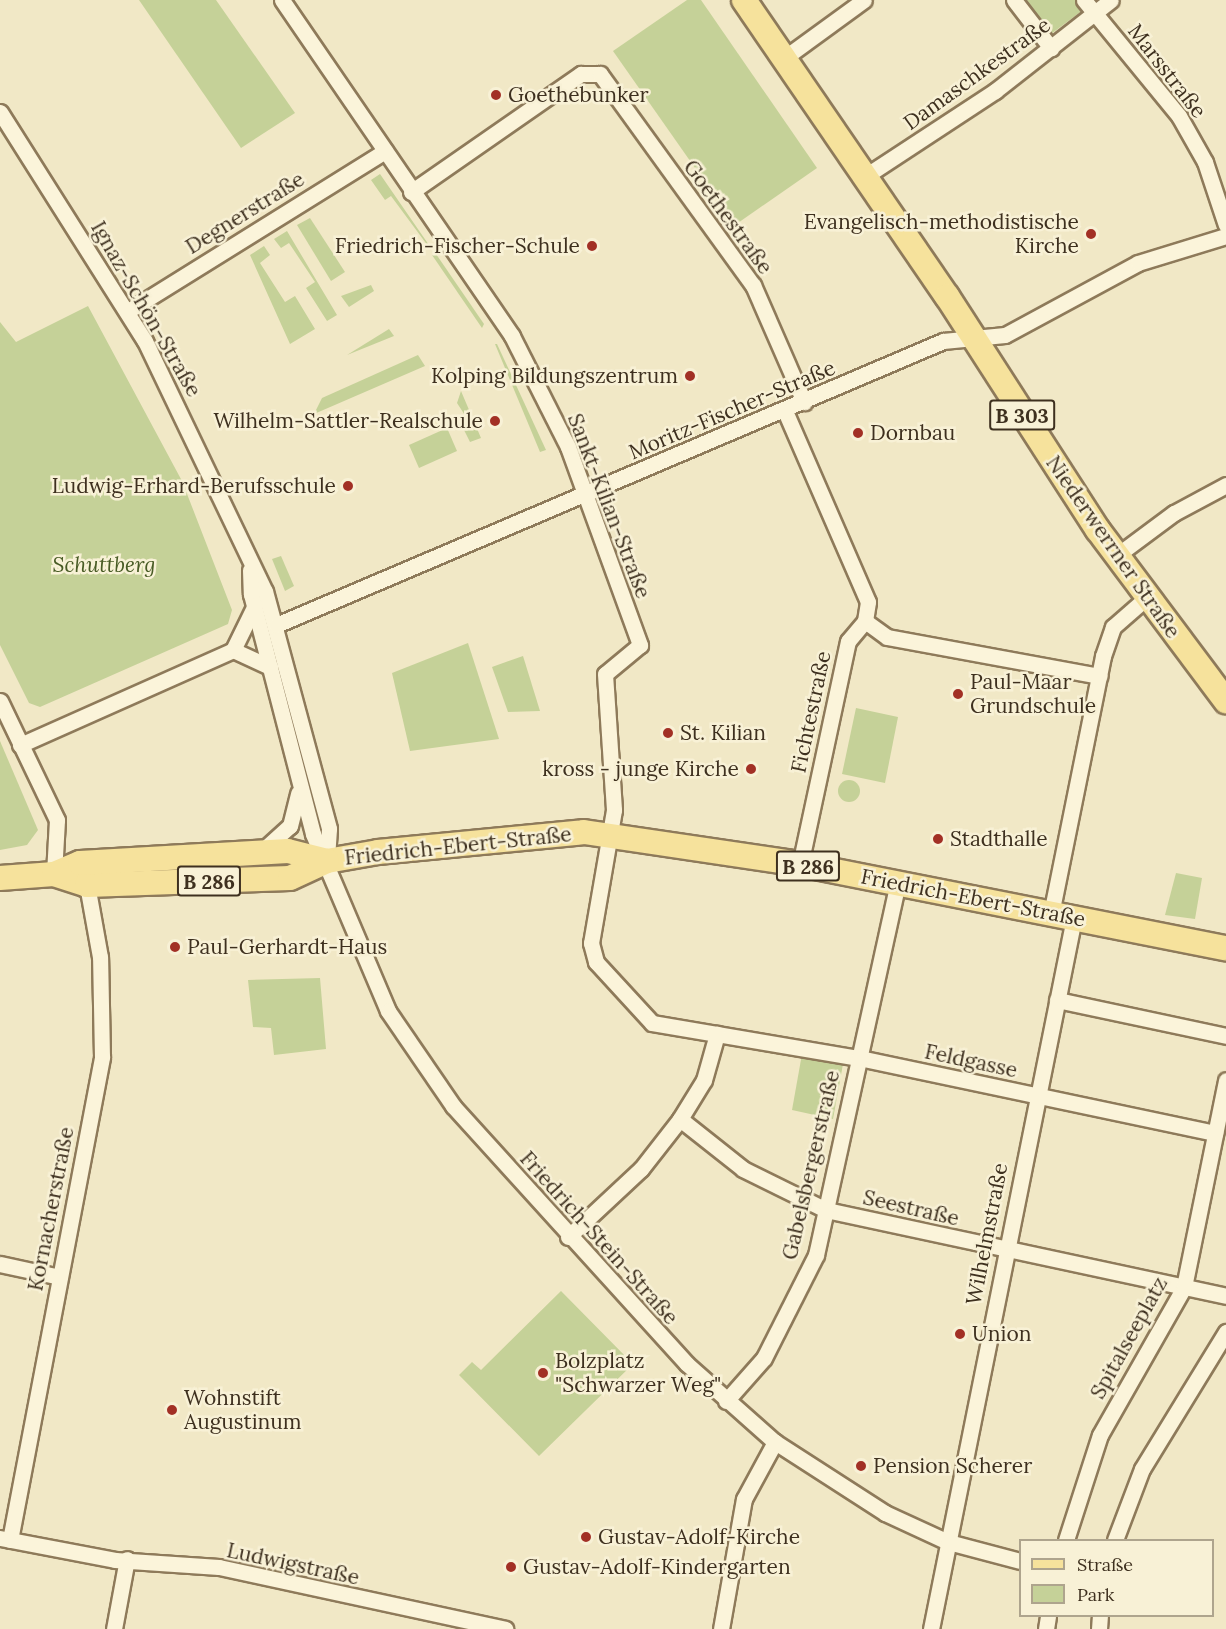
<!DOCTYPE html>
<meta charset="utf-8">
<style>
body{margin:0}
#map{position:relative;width:1226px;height:1629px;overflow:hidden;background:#f1e8c6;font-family:Lora,serif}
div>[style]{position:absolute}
.green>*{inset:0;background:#c5d198}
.round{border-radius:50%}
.roads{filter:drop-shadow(2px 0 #8e7a5a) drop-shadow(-2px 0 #8e7a5a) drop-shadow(0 2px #8e7a5a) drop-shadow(0 -2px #8e7a5a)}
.minor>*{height:15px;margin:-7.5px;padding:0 7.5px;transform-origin:7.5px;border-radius:7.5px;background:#fbf4da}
.primary>*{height:24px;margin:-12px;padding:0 12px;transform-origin:12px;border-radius:12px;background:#f6e29c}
.dots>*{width:16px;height:16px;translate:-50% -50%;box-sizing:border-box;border:3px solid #f8f1d6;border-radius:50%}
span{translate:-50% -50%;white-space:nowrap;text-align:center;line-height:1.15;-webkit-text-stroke:5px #f8f1d6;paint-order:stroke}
.shield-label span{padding:2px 4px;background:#f8f1d6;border:2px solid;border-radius:4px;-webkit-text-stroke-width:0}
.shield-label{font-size:20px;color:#3e301f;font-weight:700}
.street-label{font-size:21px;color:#3e301f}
.poi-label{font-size:21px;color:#3e301f}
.left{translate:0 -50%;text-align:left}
.right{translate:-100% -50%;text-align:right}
.park-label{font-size:21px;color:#485b24;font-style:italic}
.legend{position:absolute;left:1019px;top:1539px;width:195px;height:78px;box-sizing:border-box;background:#f8f1d6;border:2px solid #aea48d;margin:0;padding:8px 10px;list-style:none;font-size:18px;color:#3e301f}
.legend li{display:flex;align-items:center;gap:12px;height:30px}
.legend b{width:30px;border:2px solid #aea48d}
</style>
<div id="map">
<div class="green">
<i style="clip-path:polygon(139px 0,216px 0,295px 113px,241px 148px)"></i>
<i style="clip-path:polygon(687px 0,701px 0,817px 168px,735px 225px,613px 51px)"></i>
<i style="clip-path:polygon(1025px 0,1076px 0,1083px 10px,1051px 34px)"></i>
<i style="clip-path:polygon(380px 174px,431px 248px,431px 250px,391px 196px,385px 200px,371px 180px)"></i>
<i style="clip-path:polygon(310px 218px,345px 272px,331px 281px,297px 225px)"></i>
<i style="clip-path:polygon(287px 231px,337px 315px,327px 321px,306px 288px,315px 282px,289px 243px,281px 248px,274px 239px)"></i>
<i style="clip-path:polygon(264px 246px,270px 255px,260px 263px,285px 302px,295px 296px,315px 329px,290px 344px,250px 255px)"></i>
<i style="clip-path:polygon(436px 254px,484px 324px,482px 328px,432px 255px)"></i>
<i style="clip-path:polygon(371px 285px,374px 291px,349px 307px,341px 296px)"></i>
<i style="clip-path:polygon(88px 306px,182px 481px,232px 610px,228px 624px,40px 707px,29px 703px,0 645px,0 322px,16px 342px)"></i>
<i style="clip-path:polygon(389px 329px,394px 336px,347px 355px)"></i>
<i style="clip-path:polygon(495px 344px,497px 344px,546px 450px,540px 452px)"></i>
<i style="clip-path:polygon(418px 355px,425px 366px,314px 414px,322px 398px)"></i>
<i style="clip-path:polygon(461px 391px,481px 438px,470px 442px,462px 426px,470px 423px,457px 403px)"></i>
<i style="clip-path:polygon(447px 428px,457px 451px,419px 468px,409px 445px)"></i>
<i style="clip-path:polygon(281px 556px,294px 586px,285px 591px,272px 559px)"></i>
<i style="clip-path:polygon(468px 643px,499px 739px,410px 751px,392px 673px)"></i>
<i style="clip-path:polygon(523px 656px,540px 711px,508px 712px,492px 667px)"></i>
<i style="clip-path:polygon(856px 708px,898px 717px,885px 783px,842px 774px)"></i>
<i style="clip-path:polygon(0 741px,38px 830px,27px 845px,0 850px)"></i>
<i class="round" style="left:838px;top:780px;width:22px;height:22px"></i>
<i style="clip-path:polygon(1176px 873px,1202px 878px,1195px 919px,1165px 915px)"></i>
<i style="clip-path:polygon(320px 978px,326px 1049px,274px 1055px,271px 1028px,253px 1027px,248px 980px)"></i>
<i style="clip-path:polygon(802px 1054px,843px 1064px,833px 1119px,792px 1110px)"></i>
<i style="clip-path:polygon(561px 1291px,633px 1364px,539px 1456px,459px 1375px,472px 1362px,481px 1370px)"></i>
</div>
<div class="roads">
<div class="minor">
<i style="left:282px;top:0;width:407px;rotate:55.6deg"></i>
<i style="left:512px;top:336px;width:124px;rotate:63.2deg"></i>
<i style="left:568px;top:447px;width:211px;rotate:70deg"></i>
<i style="left:640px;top:645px;width:45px;rotate:140.4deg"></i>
<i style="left:605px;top:674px;width:136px;rotate:86.2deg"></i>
<i style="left:614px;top:810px;width:135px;rotate:99.8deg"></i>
<i style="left:591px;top:943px;width:20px;rotate:75deg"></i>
<i style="left:596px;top:962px;width:83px;rotate:47.4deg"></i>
<i style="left:652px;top:1023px;width:210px;rotate:9.6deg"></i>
<i style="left:859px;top:1058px;width:364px;rotate:11.9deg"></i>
<i style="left:1014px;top:0;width:61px;rotate:52.4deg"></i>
<i style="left:1084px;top:0;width:150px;rotate:50.7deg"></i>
<i style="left:1179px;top:116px;width:53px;rotate:60.5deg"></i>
<i style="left:1205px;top:162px;width:66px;rotate:71.6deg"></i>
<i style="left:783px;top:59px;width:100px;rotate:-36.1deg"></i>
<i style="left:0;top:112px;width:271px;rotate:57.7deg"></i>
<i style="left:145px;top:341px;width:277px;rotate:64.4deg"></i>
<i style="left:265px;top:591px;width:246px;rotate:74.9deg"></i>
<i style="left:329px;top:829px;width:32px;rotate:94deg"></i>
<i style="left:864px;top:177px;width:157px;rotate:-33.3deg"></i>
<i style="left:995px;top:91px;width:147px;rotate:-38.1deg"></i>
<i style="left:411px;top:192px;width:207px;rotate:-34.8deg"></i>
<i style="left:581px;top:74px;width:19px"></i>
<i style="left:600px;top:74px;width:261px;rotate:54.1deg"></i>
<i style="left:753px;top:285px;width:128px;rotate:66.4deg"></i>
<i style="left:128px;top:311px;width:303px;rotate:-31.9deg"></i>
<i style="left:785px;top:411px;width:208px;rotate:66.5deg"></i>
<i style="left:868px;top:602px;width:19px;rotate:99deg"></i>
<i style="left:865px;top:621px;width:26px;rotate:130deg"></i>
<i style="left:848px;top:641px;width:228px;rotate:102.1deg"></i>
<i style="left:1116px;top:556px;width:72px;rotate:-36.6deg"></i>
<i style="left:1174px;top:513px;width:59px;rotate:-28.3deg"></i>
<i style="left:250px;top:570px;width:24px;rotate:88deg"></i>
<i style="left:251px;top:594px;width:248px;rotate:75.5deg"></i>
<i style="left:313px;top:834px;width:192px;rotate:67deg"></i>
<i style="left:388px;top:1011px;width:115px;rotate:55.6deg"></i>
<i style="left:453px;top:1106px;width:348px;rotate:47.8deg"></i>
<i style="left:687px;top:1364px;width:118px;rotate:41.6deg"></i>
<i style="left:775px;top:1442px;width:131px;rotate:32.8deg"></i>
<i style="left:885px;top:1513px;width:69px;rotate:24.7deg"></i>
<i style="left:948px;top:1542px;width:74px;rotate:14.8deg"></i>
<i style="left:865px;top:621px;width:27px;rotate:36deg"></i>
<i style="left:887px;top:637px;width:216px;rotate:10.4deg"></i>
<i style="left:276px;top:625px;width:725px;rotate:-23.06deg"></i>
<i style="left:943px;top:341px;width:62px;rotate:-5.5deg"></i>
<i style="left:1005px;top:335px;width:151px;rotate:-28.4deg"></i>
<i style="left:1138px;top:263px;width:92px;rotate:-17.1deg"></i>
<i style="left:233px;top:650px;width:50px;rotate:-63.9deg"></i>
<i style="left:0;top:701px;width:132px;rotate:64.4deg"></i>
<i style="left:57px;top:820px;width:54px;rotate:93.2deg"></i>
<i style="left:20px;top:745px;width:233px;rotate:-24deg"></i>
<i style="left:233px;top:650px;width:41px;rotate:24.7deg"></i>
<i style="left:263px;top:850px;width:36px;rotate:-42deg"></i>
<i style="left:290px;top:826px;width:34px;rotate:-76deg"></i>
<i style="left:1051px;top:914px;width:263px;rotate:-78.6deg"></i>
<i style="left:1103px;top:656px;width:31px;rotate:-71deg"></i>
<i style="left:1113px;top:627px;width:44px;rotate:-41.3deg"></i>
<i style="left:1057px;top:1000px;width:173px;rotate:12deg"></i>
<i style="left:680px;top:1119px;width:80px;rotate:38.4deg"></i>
<i style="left:743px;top:1169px;width:93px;rotate:26.3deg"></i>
<i style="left:826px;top:1210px;width:409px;rotate:12.1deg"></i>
<i style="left:568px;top:1237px;width:100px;rotate:-43deg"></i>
<i style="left:641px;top:1169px;width:63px;rotate:-52deg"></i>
<i style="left:680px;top:1119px;width:46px;rotate:-58.4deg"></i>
<i style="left:704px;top:1080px;width:48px;rotate:-74.2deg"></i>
<i style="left:0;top:1264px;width:61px;rotate:12.2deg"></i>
<i style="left:726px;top:1401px;width:57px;rotate:-48.5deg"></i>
<i style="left:764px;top:1358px;width:115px;rotate:-63.2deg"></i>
<i style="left:816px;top:1255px;width:381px;rotate:-77.6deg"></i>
<i style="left:0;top:1538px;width:117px;rotate:10.8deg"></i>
<i style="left:115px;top:1560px;width:104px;rotate:3.9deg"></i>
<i style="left:219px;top:1567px;width:293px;rotate:12.2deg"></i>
<i style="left:10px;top:1540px;width:492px;rotate:-79.2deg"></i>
<i style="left:102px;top:1057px;width:100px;rotate:-91.1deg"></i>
<i style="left:100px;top:957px;width:73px;rotate:-100.2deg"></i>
<i style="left:1066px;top:1540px;width:110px;rotate:-72.1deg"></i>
<i style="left:1100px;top:1435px;width:170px;rotate:-60.4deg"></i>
<i style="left:1184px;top:1287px;width:211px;rotate:-78.5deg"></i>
<i style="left:1115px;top:1540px;width:76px;rotate:-69.2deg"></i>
<i style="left:1142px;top:1469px;width:161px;rotate:-58.5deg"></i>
<i style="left:114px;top:1629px;width:71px;rotate:-79.5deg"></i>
<i style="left:721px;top:1629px;width:132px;rotate:-80deg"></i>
<i style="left:744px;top:1499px;width:65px;rotate:-61.5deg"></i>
<i style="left:931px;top:1629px;width:725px;rotate:-78.63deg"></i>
<i style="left:1046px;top:1629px;width:13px;rotate:-81deg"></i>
<i style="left:1099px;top:1629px;width:13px;rotate:-86deg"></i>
</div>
<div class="primary">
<i style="left:744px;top:0;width:359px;rotate:55.6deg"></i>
<i style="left:947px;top:296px;width:278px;rotate:57.2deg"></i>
<i style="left:1098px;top:530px;width:214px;rotate:53.2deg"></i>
<i style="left:54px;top:874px;width:35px;rotate:18deg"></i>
<i style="left:87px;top:885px;width:203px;rotate:-2deg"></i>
<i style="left:290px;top:878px;width:41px;rotate:-24.7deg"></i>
<i style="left:327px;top:861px;width:52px;rotate:-10deg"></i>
<i style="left:378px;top:852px;width:207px;rotate:-5.5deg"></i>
<i style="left:584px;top:832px;width:218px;rotate:8.4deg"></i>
<i style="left:800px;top:864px;width:434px;rotate:11.2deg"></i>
<i style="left:0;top:878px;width:54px;rotate:-4.2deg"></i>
<i style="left:54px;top:874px;width:28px;rotate:-23deg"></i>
<i style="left:80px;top:863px;width:208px;rotate:-3.3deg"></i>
<i style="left:288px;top:851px;width:40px;rotate:14.4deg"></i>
</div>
</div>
<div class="dots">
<i style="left:496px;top:95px;background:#a23025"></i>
<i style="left:1091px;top:234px;background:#a23025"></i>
<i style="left:592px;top:246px;background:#a23025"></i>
<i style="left:690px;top:376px;background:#a23025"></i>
<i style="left:495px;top:421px;background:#a23025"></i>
<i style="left:858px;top:433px;background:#a23025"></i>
<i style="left:348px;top:486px;background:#a23025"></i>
<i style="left:958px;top:694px;background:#a23025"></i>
<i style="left:668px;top:733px;background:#a23025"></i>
<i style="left:751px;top:769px;background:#a23025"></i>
<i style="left:938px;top:839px;background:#a23025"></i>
<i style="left:175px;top:947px;background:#a23025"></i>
<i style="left:960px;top:1334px;background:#a23025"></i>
<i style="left:543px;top:1373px;background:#a23025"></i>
<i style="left:172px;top:1410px;background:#a23025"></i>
<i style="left:861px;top:1466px;background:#a23025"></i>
<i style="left:586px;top:1537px;background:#a23025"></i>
<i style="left:511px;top:1567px;background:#a23025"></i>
</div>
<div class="shield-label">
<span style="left:1022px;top:415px">B 303</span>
<span style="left:808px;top:866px">B 286</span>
<span style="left:209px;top:881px">B 286</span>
</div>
<div class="street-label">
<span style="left:1167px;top:71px;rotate:52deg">Marsstraße</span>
<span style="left:977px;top:74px;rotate:-36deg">Damaschkestraße</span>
<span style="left:245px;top:213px;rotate:-32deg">Degnerstraße</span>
<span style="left:728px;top:217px;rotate:54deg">Goethestraße</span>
<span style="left:146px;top:309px;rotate:60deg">Ignaz-Schön-Straße</span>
<span style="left:732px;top:410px;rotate:-23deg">Moritz-Fischer-Straße</span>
<span style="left:609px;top:506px;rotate:69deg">Sankt-Kilian-Straße</span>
<span style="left:1113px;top:547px;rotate:55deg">Niederwerrner Straße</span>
<span style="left:811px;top:712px;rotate:-78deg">Fichtestraße</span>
<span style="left:458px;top:846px;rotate:-6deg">Friedrich-Ebert-Straße</span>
<span style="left:973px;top:898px;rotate:11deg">Friedrich-Ebert-Straße</span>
<span style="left:971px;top:1061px;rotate:12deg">Feldgasse</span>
<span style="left:811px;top:1165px;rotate:-77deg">Gabelsbergerstraße</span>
<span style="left:911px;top:1208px;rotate:13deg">Seestraße</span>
<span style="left:51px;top:1209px;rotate:-79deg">Kornacherstraße</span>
<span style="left:987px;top:1234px;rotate:-79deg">Wilhelmstraße</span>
<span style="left:599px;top:1238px;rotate:48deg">Friedrich-Stein-Straße</span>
<span style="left:1129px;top:1338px;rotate:-61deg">Spitalseeplatz</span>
<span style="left:293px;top:1564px;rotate:12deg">Ludwigstraße</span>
</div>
<div class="poi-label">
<span class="left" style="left:508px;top:95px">Goethebunker</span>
<span class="right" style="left:1079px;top:234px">Evangelisch-methodistische<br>Kirche</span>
<span class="right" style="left:580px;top:246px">Friedrich-Fischer-Schule</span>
<span class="right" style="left:678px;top:376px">Kolping Bildungszentrum</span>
<span class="right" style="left:483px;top:421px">Wilhelm-Sattler-Realschule</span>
<span class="left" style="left:870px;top:433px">Dornbau</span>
<span class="right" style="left:336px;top:486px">Ludwig-Erhard-Berufsschule</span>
<span class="left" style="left:970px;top:694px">Paul-Maar<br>Grundschule</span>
<span class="left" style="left:680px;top:733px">St. Kilian</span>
<span class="right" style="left:739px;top:769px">kross - junge Kirche</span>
<span class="left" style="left:950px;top:839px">Stadthalle</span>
<span class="left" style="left:187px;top:947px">Paul-Gerhardt-Haus</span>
<span class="left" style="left:972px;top:1334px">Union</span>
<span class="left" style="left:555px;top:1373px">Bolzplatz<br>"Schwarzer Weg"</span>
<span class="left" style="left:184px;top:1410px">Wohnstift<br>Augustinum</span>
<span class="left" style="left:873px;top:1466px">Pension Scherer</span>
<span class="left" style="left:598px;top:1537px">Gustav-Adolf-Kirche</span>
<span class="left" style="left:523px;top:1567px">Gustav-Adolf-Kindergarten</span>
</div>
<div class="park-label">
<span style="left:104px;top:565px">Schuttberg</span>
</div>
<ul class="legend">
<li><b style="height:8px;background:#f6e29c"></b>Straße</li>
<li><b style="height:16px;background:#c5d198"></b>Park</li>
</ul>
</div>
